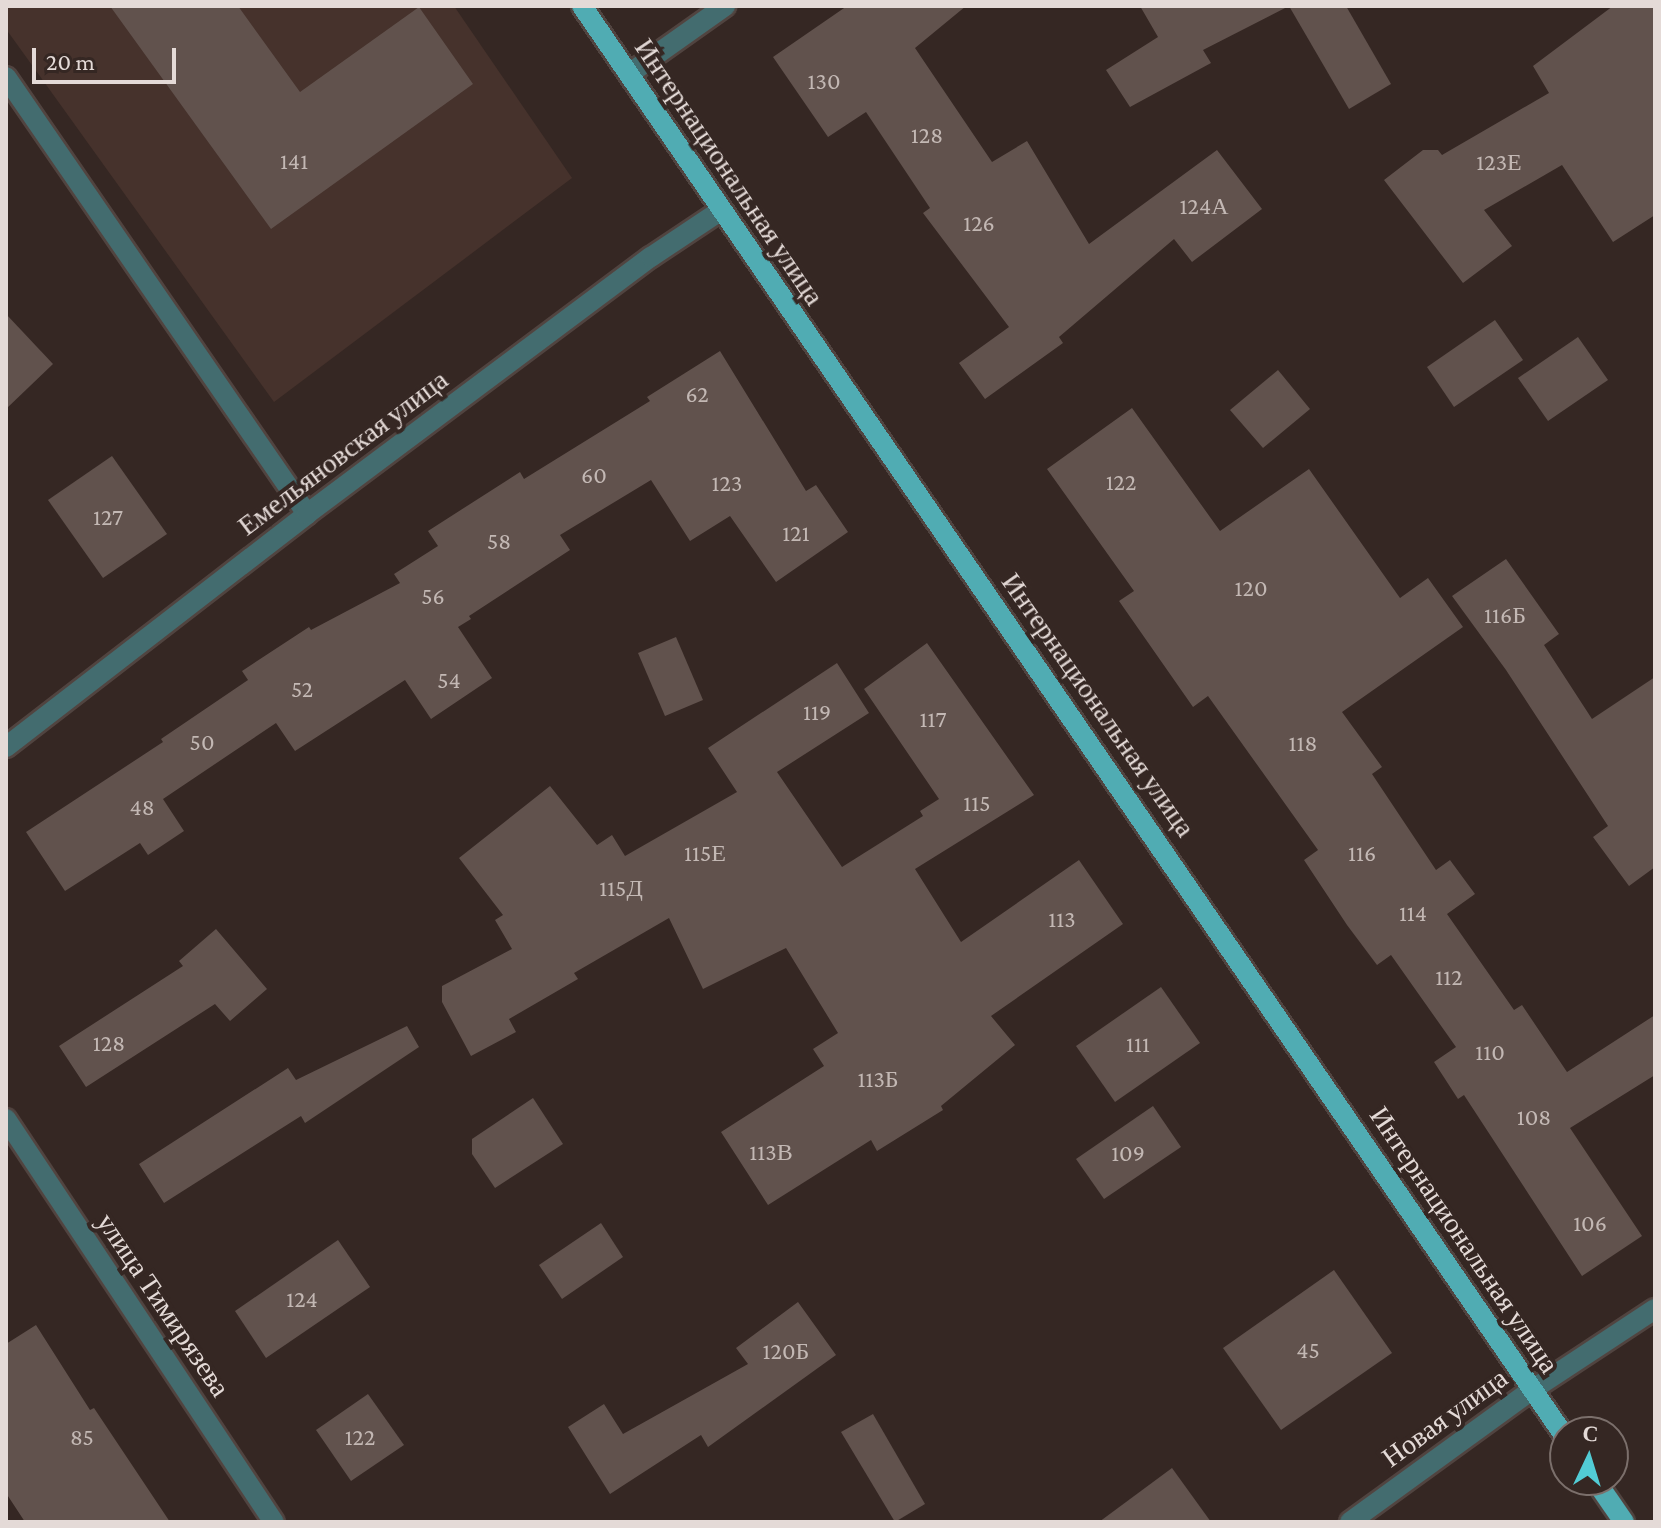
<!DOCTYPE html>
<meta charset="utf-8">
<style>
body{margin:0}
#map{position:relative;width:1661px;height:1528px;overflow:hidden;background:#352723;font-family:"Crimson Pro",serif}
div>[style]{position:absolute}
.built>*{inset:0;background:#46322c}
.building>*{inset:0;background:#61524d}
.roads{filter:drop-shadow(2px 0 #514440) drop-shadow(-2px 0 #514440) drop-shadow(0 2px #514440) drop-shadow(0 -2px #514440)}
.minor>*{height:20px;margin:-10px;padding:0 10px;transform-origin:10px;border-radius:10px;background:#436c6f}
.primary>*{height:20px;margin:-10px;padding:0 10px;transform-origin:10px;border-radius:10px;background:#50acb3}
span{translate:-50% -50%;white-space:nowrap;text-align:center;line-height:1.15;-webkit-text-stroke:8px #352723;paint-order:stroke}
.number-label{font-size:24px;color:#c3b8b4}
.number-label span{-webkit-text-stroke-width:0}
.street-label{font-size:28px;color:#e4dad7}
.frame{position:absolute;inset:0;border:8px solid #e4dad7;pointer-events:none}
.north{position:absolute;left:1549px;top:1416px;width:80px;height:80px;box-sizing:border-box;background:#352723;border:2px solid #7b6f6b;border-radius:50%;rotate:4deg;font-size:22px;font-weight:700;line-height:32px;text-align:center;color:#e4dad7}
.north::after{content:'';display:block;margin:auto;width:28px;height:36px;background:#52ccd5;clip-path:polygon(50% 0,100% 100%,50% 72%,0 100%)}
.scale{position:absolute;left:32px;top:48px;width:144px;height:36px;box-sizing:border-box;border:4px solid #e4dad7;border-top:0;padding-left:10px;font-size:24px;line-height:28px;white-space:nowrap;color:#e4dad7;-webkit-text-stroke:6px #352723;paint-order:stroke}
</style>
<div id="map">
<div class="built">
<i style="clip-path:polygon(6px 6px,454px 6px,572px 178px,274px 402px,6px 29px)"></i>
</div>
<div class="building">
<i style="clip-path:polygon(110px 6px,238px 6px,300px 92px,419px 7px,473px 84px,271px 229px)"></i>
<i style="clip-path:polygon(847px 6px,966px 6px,915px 48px,992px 162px,1027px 141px,1089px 244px,1217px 150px,1262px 209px,1192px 262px,1174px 239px,1059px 337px,1063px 343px,985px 399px,959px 363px,1009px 327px,923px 213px,930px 208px,866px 112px,828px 137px,773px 57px)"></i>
<i style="clip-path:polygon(1140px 6px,1289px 6px,1203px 50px,1211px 63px,1130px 107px,1106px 70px,1158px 37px)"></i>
<i style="clip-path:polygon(1289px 6px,1346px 6px,1391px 84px,1349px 109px)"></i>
<i style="clip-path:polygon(1613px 6px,1655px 6px,1655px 215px,1613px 242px,1562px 165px,1484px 210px,1512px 246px,1463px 283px,1384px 180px,1423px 150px,1438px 150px,1442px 155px,1549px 93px,1533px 66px)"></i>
<i style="clip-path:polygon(6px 314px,53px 364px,6px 409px)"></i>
<i style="clip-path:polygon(1495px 320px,1523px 360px,1454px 407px,1427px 367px)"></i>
<i style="clip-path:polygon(1578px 337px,1608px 380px,1548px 421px,1518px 378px)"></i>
<i style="clip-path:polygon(720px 351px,806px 491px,816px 485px,848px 532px,776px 582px,730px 516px,690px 541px,651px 480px,560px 535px,570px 550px,469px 616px,471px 619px,458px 627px,492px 678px,431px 719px,405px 680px,295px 751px,276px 723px,163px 799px,184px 831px,148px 855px,140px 843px,65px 891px,26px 832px,163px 742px,161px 739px,248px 680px,242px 671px,309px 627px,311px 630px,400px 583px,394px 574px,438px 546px,428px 531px,520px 472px,524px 479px,650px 401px,647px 397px)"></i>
<i style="clip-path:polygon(1278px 370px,1310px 409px,1263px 448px,1230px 410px)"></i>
<i style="clip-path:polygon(1132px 408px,1220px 531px,1309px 469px,1400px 598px,1428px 578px,1463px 627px,1342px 712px,1382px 767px,1372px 774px,1436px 870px,1450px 860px,1475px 894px,1447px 914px,1514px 1010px,1522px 1005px,1567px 1072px,1655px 1015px,1655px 1075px,1570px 1128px,1642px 1236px,1582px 1276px,1464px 1095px,1458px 1099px,1434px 1062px,1456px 1047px,1391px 955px,1377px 965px,1347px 925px,1304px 860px,1318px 850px,1208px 696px,1193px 707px,1119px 601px,1134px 591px,1047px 469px)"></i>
<i style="clip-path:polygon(112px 456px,167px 534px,103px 578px,48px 500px)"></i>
<i style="clip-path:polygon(1506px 559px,1559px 634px,1544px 645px,1592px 719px,1655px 677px,1655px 867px,1629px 886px,1593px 837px,1608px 826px,1506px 670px,1452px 596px)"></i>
<i style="clip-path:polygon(676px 637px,703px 700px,665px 716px,638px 653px)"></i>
<i style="clip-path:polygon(927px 643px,1034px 795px,915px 869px,961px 942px,1079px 860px,1123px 924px,991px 1016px,1015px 1045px,941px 1106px,943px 1110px,877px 1151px,871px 1140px,768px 1205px,721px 1132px,824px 1066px,813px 1049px,838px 1033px,786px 948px,703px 989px,669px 918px,574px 973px,578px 979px,509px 1019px,516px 1032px,471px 1056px,442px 1002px,442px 986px,512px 949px,495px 920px,503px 915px,459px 858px,550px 786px,597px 845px,612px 835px,625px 856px,737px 792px,708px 748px,837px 663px,869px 713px,777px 772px,842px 867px,923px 816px,920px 811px,939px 799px,864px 689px)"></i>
<i style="clip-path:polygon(216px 929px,267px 989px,230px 1021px,215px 1004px,86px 1087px,59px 1046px,183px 966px,179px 961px)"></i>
<i style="clip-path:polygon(1161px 987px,1200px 1043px,1115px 1102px,1076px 1046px)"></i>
<i style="clip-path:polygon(407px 1026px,419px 1047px,305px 1123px,301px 1116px,164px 1203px,139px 1164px,288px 1068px,296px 1080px)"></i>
<i style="clip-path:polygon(533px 1098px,563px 1144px,495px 1188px,472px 1154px,472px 1139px)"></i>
<i style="clip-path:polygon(1153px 1106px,1181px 1147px,1104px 1199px,1076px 1159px)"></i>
<i style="clip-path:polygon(601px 1223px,623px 1257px,562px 1299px,539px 1265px)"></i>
<i style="clip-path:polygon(338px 1240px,370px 1287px,266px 1358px,235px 1311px)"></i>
<i style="clip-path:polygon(1334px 1270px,1392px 1353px,1281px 1430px,1223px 1348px)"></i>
<i style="clip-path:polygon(798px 1302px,836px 1355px,708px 1447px,701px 1435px,610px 1494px,568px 1427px,604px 1404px,623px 1434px,748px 1364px,736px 1348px)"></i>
<i style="clip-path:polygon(36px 1325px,90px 1410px,94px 1408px,170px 1522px,25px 1522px,6px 1493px,6px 1344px)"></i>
<i style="clip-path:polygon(368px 1394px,404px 1445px,351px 1481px,316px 1430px)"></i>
<i style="clip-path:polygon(873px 1414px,925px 1504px,895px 1522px,841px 1432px)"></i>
<i style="clip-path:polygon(1172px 1468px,1211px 1522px,1099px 1522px)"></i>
</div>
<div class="roads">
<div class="minor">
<i style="left:629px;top:74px;width:118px;rotate:-35.3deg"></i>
<i style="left:6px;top:77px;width:531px;rotate:55.44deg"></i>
<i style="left:6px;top:747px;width:381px;rotate:-37.7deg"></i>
<i style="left:307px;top:514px;width:429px;rotate:-36.8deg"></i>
<i style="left:651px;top:257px;width:83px;rotate:-33.7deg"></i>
<i style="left:6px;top:1119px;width:484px;rotate:56.4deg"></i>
<i style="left:1350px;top:1522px;width:225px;rotate:-36deg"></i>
<i style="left:1532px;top:1390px;width:147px;rotate:-33.4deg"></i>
</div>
<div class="primary">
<i style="left:582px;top:6px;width:1736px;rotate:55.51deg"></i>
<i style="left:1595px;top:1480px;width:51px;rotate:55.4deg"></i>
</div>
</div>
<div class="number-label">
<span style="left:824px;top:81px">130</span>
<span style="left:927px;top:135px">128</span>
<span style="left:294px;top:161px">141</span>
<span style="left:1499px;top:162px">123Е</span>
<span style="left:1204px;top:206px">124А</span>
<span style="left:979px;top:223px">126</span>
<span style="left:697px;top:394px">62</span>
<span style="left:594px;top:475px">60</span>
<span style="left:1121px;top:482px">122</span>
<span style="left:727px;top:483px">123</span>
<span style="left:108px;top:517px">127</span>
<span style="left:796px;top:533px">121</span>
<span style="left:499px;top:541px">58</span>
<span style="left:1251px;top:588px">120</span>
<span style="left:433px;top:596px">56</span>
<span style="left:1505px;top:615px">116Б</span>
<span style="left:449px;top:680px">54</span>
<span style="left:302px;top:689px">52</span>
<span style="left:817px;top:712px">119</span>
<span style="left:933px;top:719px">117</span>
<span style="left:202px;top:742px">50</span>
<span style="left:1303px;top:743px">118</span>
<span style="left:977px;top:803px">115</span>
<span style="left:142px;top:807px">48</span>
<span style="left:705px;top:853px">115Е</span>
<span style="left:1362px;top:853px">116</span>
<span style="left:621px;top:888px">115Д</span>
<span style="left:1413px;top:913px">114</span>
<span style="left:1062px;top:919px">113</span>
<span style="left:1449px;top:977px">112</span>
<span style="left:109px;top:1043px">128</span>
<span style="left:1138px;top:1044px">111</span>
<span style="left:1490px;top:1052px">110</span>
<span style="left:878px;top:1079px">113Б</span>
<span style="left:1534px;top:1117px">108</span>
<span style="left:771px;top:1152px">113В</span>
<span style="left:1128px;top:1153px">109</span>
<span style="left:1590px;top:1223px">106</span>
<span style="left:302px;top:1299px">124</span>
<span style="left:1308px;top:1350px">45</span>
<span style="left:786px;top:1351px">120Б</span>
<span style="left:82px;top:1437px">85</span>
<span style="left:360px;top:1437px">122</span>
</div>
<div class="street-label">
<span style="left:729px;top:172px;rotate:56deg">Интернациональная улица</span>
<span style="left:343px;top:453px;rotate:-37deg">Емельяновская улица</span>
<span style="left:1098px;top:705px;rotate:55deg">Интернациональная улица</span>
<span style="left:1464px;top:1240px;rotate:56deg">Интернациональная улица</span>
<span style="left:163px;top:1305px;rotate:56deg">улица Тимирязева</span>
<span style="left:1445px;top:1418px;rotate:-36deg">Новая улица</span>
</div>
<div class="frame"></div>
<div class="north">С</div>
<div class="scale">20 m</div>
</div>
